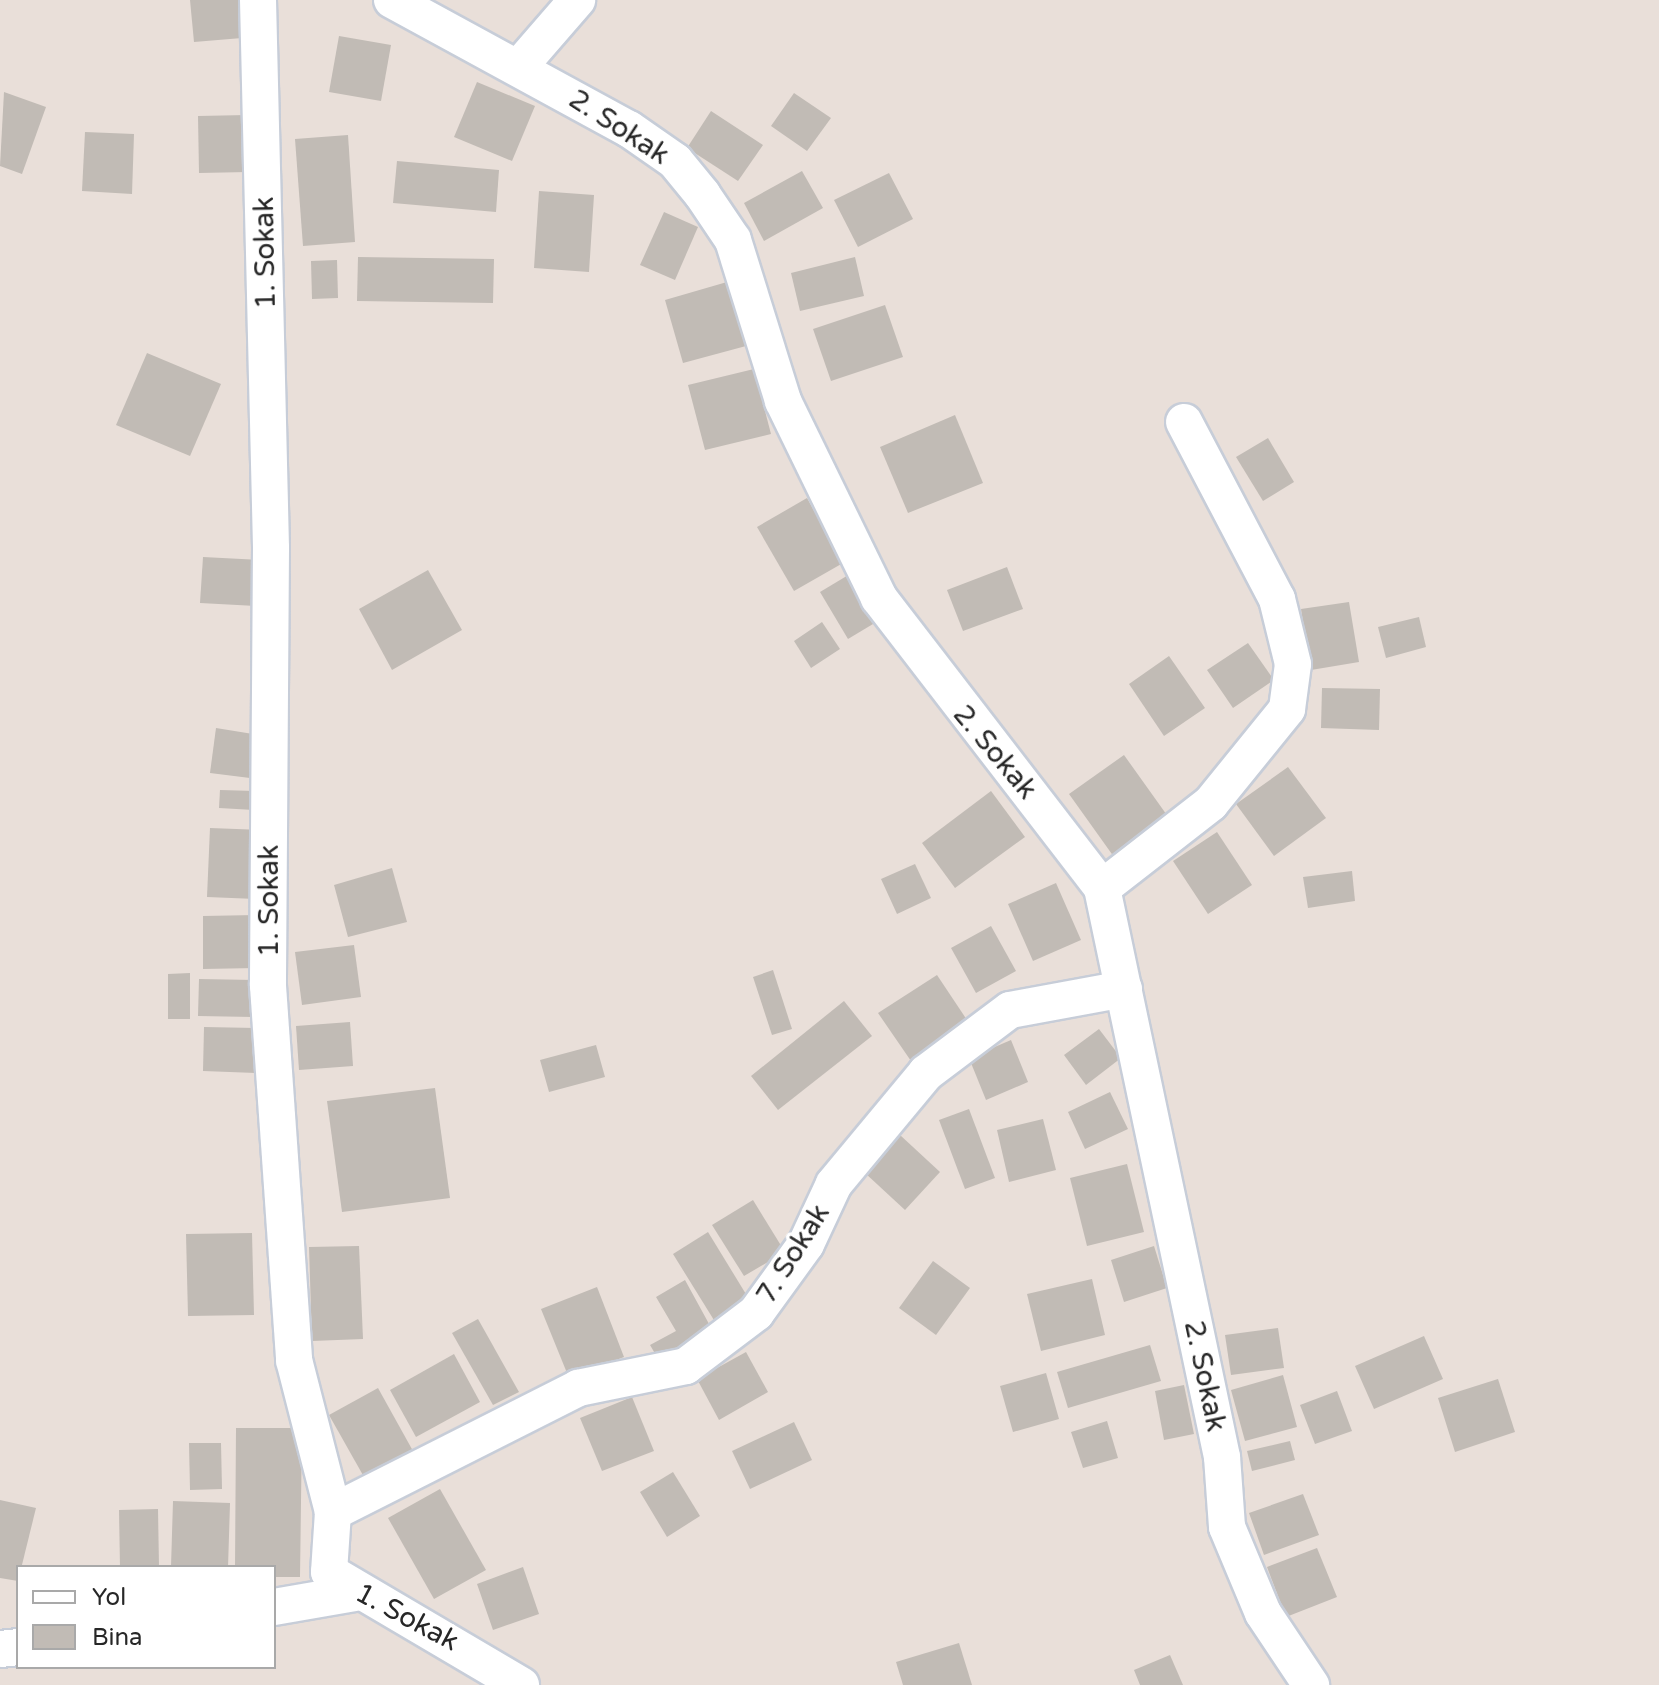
<!DOCTYPE html>
<style>
body{margin:0}
#map{position:relative;width:1659px;height:1685px;overflow:hidden;background:#e9dfd9;font-family:"Varela Round",sans-serif}
div>[style]{position:absolute}
.building>*{inset:0;background:#c1bbb5}
.roads{filter:drop-shadow(2px 0 #c7cdd8) drop-shadow(-2px 0 #c7cdd8) drop-shadow(0 2px #c7cdd8) drop-shadow(0 -2px #c7cdd8)}
.minor>*{height:36px;margin:-18px;padding:0 18px;transform-origin:18px;border-radius:18px;background:#fff}
span{translate:-50% -50%;white-space:nowrap;text-align:center;line-height:1.15;-webkit-text-stroke:7px #fff;paint-order:stroke}
.street-label{font-size:28px;color:#272727}
.legend{position:absolute;left:16px;top:1565px;width:260px;height:104px;box-sizing:border-box;background:#fff;border:2px solid #a9a9a9;margin:0;padding:10px 14px;list-style:none;font-size:24px;color:#272727}
.legend li{display:flex;align-items:center;gap:16px;height:40px}
.legend b{width:40px;border:2px solid #a9a9a9}
</style>
<div id="map">
<div class="building">
<i style="clip-path:polygon(190px 0,238px 0,242px 38px,194px 42px)"></i>
<i style="clip-path:polygon(339px 36px,391px 45px,381px 101px,329px 92px)"></i>
<i style="clip-path:polygon(477px 82px,535px 106px,512px 161px,454px 137px)"></i>
<i style="clip-path:polygon(4px 92px,46px 107px,22px 174px,0 166px)"></i>
<i style="clip-path:polygon(794px 93px,831px 118px,807px 151px,771px 126px)"></i>
<i style="clip-path:polygon(711px 111px,763px 145px,738px 181px,687px 148px)"></i>
<i style="clip-path:polygon(247px 115px,248px 172px,199px 173px,198px 116px)"></i>
<i style="clip-path:polygon(85px 132px,134px 134px,132px 194px,82px 191px)"></i>
<i style="clip-path:polygon(348px 135px,355px 242px,303px 246px,295px 139px)"></i>
<i style="clip-path:polygon(397px 161px,499px 170px,496px 212px,393px 203px)"></i>
<i style="clip-path:polygon(802px 171px,823px 208px,764px 241px,744px 203px)"></i>
<i style="clip-path:polygon(889px 173px,913px 219px,858px 247px,834px 200px)"></i>
<i style="clip-path:polygon(539px 191px,594px 195px,589px 272px,534px 268px)"></i>
<i style="clip-path:polygon(664px 212px,698px 227px,675px 280px,640px 265px)"></i>
<i style="clip-path:polygon(358px 257px,494px 259px,493px 303px,357px 301px)"></i>
<i style="clip-path:polygon(855px 257px,864px 296px,800px 311px,791px 273px)"></i>
<i style="clip-path:polygon(337px 260px,338px 298px,312px 299px,311px 261px)"></i>
<i style="clip-path:polygon(727px 282px,746px 346px,683px 363px,665px 300px)"></i>
<i style="clip-path:polygon(885px 305px,903px 357px,831px 381px,813px 329px)"></i>
<i style="clip-path:polygon(147px 353px,221px 384px,190px 456px,116px 425px)"></i>
<i style="clip-path:polygon(754px 369px,771px 434px,705px 450px,688px 385px)"></i>
<i style="clip-path:polygon(955px 415px,983px 483px,908px 513px,880px 447px)"></i>
<i style="clip-path:polygon(1268px 438px,1294px 482px,1263px 501px,1236px 457px)"></i>
<i style="clip-path:polygon(807px 498px,843px 563px,794px 591px,757px 527px)"></i>
<i style="clip-path:polygon(203px 557px,259px 560px,256px 606px,200px 603px)"></i>
<i style="clip-path:polygon(1007px 567px,1023px 609px,963px 631px,947px 590px)"></i>
<i style="clip-path:polygon(428px 570px,462px 630px,392px 670px,359px 609px)"></i>
<i style="clip-path:polygon(850px 574px,878px 621px,848px 639px,820px 592px)"></i>
<i style="clip-path:polygon(1349px 602px,1359px 662px,1311px 670px,1301px 609px)"></i>
<i style="clip-path:polygon(1419px 617px,1426px 647px,1386px 658px,1378px 627px)"></i>
<i style="clip-path:polygon(822px 622px,840px 649px,811px 668px,794px 641px)"></i>
<i style="clip-path:polygon(1248px 643px,1274px 680px,1233px 708px,1207px 670px)"></i>
<i style="clip-path:polygon(1169px 656px,1205px 708px,1164px 736px,1129px 684px)"></i>
<i style="clip-path:polygon(1322px 688px,1380px 689px,1379px 730px,1321px 728px)"></i>
<i style="clip-path:polygon(216px 728px,266px 736px,259px 779px,210px 773px)"></i>
<i style="clip-path:polygon(1124px 755px,1169px 818px,1114px 857px,1069px 794px)"></i>
<i style="clip-path:polygon(1288px 767px,1326px 818px,1274px 856px,1236px 804px)"></i>
<i style="clip-path:polygon(220px 790px,255px 791px,254px 810px,219px 808px)"></i>
<i style="clip-path:polygon(991px 791px,1025px 837px,955px 888px,922px 843px)"></i>
<i style="clip-path:polygon(210px 828px,261px 830px,259px 899px,207px 897px)"></i>
<i style="clip-path:polygon(1217px 832px,1252px 885px,1208px 914px,1173px 861px)"></i>
<i style="clip-path:polygon(915px 864px,931px 898px,897px 914px,881px 879px)"></i>
<i style="clip-path:polygon(392px 868px,407px 922px,348px 937px,334px 885px)"></i>
<i style="clip-path:polygon(1352px 871px,1355px 901px,1308px 908px,1303px 877px)"></i>
<i style="clip-path:polygon(1056px 883px,1081px 940px,1033px 961px,1008px 904px)"></i>
<i style="clip-path:polygon(257px 915px,258px 968px,203px 969px,203px 916px)"></i>
<i style="clip-path:polygon(991px 926px,1016px 971px,976px 993px,951px 948px)"></i>
<i style="clip-path:polygon(354px 945px,361px 997px,302px 1005px,295px 952px)"></i>
<i style="clip-path:polygon(773px 970px,792px 1029px,772px 1035px,753px 977px)"></i>
<i style="clip-path:polygon(190px 973px,190px 1019px,168px 1019px,168px 974px)"></i>
<i style="clip-path:polygon(937px 975px,969px 1023px,911px 1061px,878px 1013px)"></i>
<i style="clip-path:polygon(199px 979px,254px 980px,253px 1017px,198px 1016px)"></i>
<i style="clip-path:polygon(844px 1001px,872px 1036px,778px 1110px,751px 1076px)"></i>
<i style="clip-path:polygon(350px 1022px,353px 1066px,299px 1070px,296px 1026px)"></i>
<i style="clip-path:polygon(204px 1027px,259px 1028px,258px 1073px,203px 1071px)"></i>
<i style="clip-path:polygon(1099px 1029px,1121px 1058px,1086px 1085px,1064px 1055px)"></i>
<i style="clip-path:polygon(1011px 1040px,1028px 1082px,986px 1100px,969px 1058px)"></i>
<i style="clip-path:polygon(596px 1045px,605px 1077px,549px 1092px,540px 1060px)"></i>
<i style="clip-path:polygon(435px 1088px,450px 1198px,342px 1212px,327px 1101px)"></i>
<i style="clip-path:polygon(1110px 1092px,1128px 1129px,1085px 1149px,1068px 1112px)"></i>
<i style="clip-path:polygon(969px 1109px,995px 1178px,965px 1189px,939px 1120px)"></i>
<i style="clip-path:polygon(1043px 1119px,1056px 1170px,1009px 1182px,997px 1130px)"></i>
<i style="clip-path:polygon(900px 1135px,940px 1172px,905px 1210px,865px 1173px)"></i>
<i style="clip-path:polygon(1127px 1164px,1144px 1232px,1087px 1246px,1070px 1178px)"></i>
<i style="clip-path:polygon(753px 1200px,785px 1252px,744px 1276px,712px 1225px)"></i>
<i style="clip-path:polygon(708px 1232px,752px 1304px,717px 1325px,673px 1254px)"></i>
<i style="clip-path:polygon(252px 1233px,254px 1315px,188px 1316px,186px 1234px)"></i>
<i style="clip-path:polygon(359px 1246px,363px 1339px,312px 1341px,309px 1247px)"></i>
<i style="clip-path:polygon(1154px 1246px,1167px 1288px,1124px 1302px,1111px 1260px)"></i>
<i style="clip-path:polygon(933px 1261px,970px 1288px,936px 1335px,899px 1308px)"></i>
<i style="clip-path:polygon(1092px 1279px,1105px 1335px,1041px 1351px,1027px 1294px)"></i>
<i style="clip-path:polygon(685px 1280px,714px 1333px,660px 1362px,650px 1345px,676px 1331px,656px 1297px)"></i>
<i style="clip-path:polygon(597px 1287px,624px 1357px,569px 1378px,541px 1309px)"></i>
<i style="clip-path:polygon(478px 1319px,519px 1392px,493px 1405px,452px 1333px)"></i>
<i style="clip-path:polygon(1278px 1328px,1284px 1368px,1231px 1375px,1225px 1335px)"></i>
<i style="clip-path:polygon(1424px 1336px,1443px 1379px,1374px 1409px,1355px 1366px)"></i>
<i style="clip-path:polygon(1150px 1345px,1161px 1381px,1068px 1408px,1057px 1372px)"></i>
<i style="clip-path:polygon(746px 1352px,768px 1392px,719px 1420px,697px 1379px)"></i>
<i style="clip-path:polygon(454px 1354px,480px 1402px,416px 1437px,390px 1390px)"></i>
<i style="clip-path:polygon(1046px 1373px,1059px 1419px,1013px 1432px,1000px 1386px)"></i>
<i style="clip-path:polygon(1283px 1375px,1297px 1427px,1245px 1441px,1231px 1390px)"></i>
<i style="clip-path:polygon(1498px 1379px,1515px 1432px,1455px 1452px,1438px 1398px)"></i>
<i style="clip-path:polygon(1184px 1385px,1194px 1434px,1164px 1440px,1155px 1391px)"></i>
<i style="clip-path:polygon(378px 1388px,413px 1451px,364px 1477px,329px 1415px)"></i>
<i style="clip-path:polygon(1337px 1391px,1352px 1431px,1315px 1444px,1300px 1405px)"></i>
<i style="clip-path:polygon(632px 1397px,654px 1451px,602px 1471px,580px 1418px)"></i>
<i style="clip-path:polygon(1107px 1421px,1118px 1458px,1083px 1468px,1071px 1432px)"></i>
<i style="clip-path:polygon(794px 1422px,812px 1460px,750px 1489px,732px 1451px)"></i>
<i style="clip-path:polygon(236px 1428px,302px 1428px,300px 1577px,274px 1577px,274px 1567px,235px 1567px)"></i>
<i style="clip-path:polygon(1290px 1441px,1295px 1460px,1252px 1471px,1247px 1451px)"></i>
<i style="clip-path:polygon(189px 1443px,221px 1443px,222px 1489px,190px 1490px)"></i>
<i style="clip-path:polygon(673px 1472px,700px 1516px,667px 1537px,640px 1492px)"></i>
<i style="clip-path:polygon(440px 1489px,486px 1570px,434px 1599px,388px 1518px)"></i>
<i style="clip-path:polygon(1303px 1494px,1319px 1535px,1264px 1555px,1249px 1513px)"></i>
<i style="clip-path:polygon(0 1500px,36px 1508px,18px 1581px,0 1578px)"></i>
<i style="clip-path:polygon(173px 1501px,230px 1503px,228px 1567px,171px 1567px)"></i>
<i style="clip-path:polygon(158px 1509px,159px 1567px,120px 1567px,119px 1510px)"></i>
<i style="clip-path:polygon(1317px 1548px,1337px 1597px,1286px 1617px,1267px 1567px)"></i>
<i style="clip-path:polygon(523px 1567px,539px 1614px,493px 1630px,477px 1584px)"></i>
<i style="clip-path:polygon(959px 1643px,972px 1685px,903px 1685px,896px 1662px)"></i>
<i style="clip-path:polygon(1170px 1655px,1183px 1685px,1140px 1685px,1134px 1670px)"></i>
</div>
<div class="roads">
<div class="minor">
<i style="left:258px;top:0;width:548px;rotate:88.64deg"></i>
<i style="left:271px;top:548px;width:438px;rotate:90.4deg"></i>
<i style="left:268px;top:986px;width:375px;rotate:86deg"></i>
<i style="left:294px;top:1360px;width:157px;rotate:75.6deg"></i>
<i style="left:333px;top:1512px;width:60px;rotate:93.8deg"></i>
<i style="left:329px;top:1572px;width:223px;rotate:30.5deg"></i>
<i style="left:392px;top:0;width:270px;rotate:28.6deg"></i>
<i style="left:629px;top:129px;width:56px;rotate:34.8deg"></i>
<i style="left:675px;top:161px;width:43px;rotate:50.7deg"></i>
<i style="left:702px;top:194px;width:55px;rotate:56deg"></i>
<i style="left:733px;top:240px;width:169px;rotate:72.7deg"></i>
<i style="left:783px;top:401px;width:219px;rotate:64deg"></i>
<i style="left:879px;top:598px;width:366px;rotate:52.4deg"></i>
<i style="left:1102px;top:888px;width:582px;rotate:78.09deg"></i>
<i style="left:1222px;top:1457px;width:70px;rotate:85.9deg"></i>
<i style="left:1227px;top:1527px;width:93px;rotate:67.3deg"></i>
<i style="left:1263px;top:1613px;width:87px;rotate:56.3deg"></i>
<i style="left:519px;top:67px;width:89px;rotate:-49.1deg"></i>
<i style="left:1102px;top:888px;width:138px;rotate:-37.9deg"></i>
<i style="left:1211px;top:803px;width:121px;rotate:-51deg"></i>
<i style="left:1287px;top:709px;width:45px;rotate:-82.4deg"></i>
<i style="left:1293px;top:664px;width:67px;rotate:-103.8deg"></i>
<i style="left:1277px;top:599px;width:200px;rotate:-117.7deg"></i>
<i style="left:333px;top:1512px;width:275px;rotate:-26.8deg"></i>
<i style="left:578px;top:1388px;width:110px;rotate:-11.5deg"></i>
<i style="left:686px;top:1366px;width:88px;rotate:-37.1deg"></i>
<i style="left:756px;top:1313px;width:85px;rotate:-54.1deg"></i>
<i style="left:806px;top:1244px;width:66px;rotate:-65deg"></i>
<i style="left:834px;top:1184px;width:144px;rotate:-50.3deg"></i>
<i style="left:926px;top:1073px;width:105px;rotate:-36.9deg"></i>
<i style="left:1010px;top:1010px;width:116px;rotate:-10.4deg"></i>
<i style="left:274px;top:1607px;width:82px;rotate:-9.8deg"></i>
<i style="left:0;top:1649px;width:18px;rotate:-6deg"></i>
</div>
</div>
<div class="street-label">
<span style="left:619px;top:127px;rotate:33deg">2. Sokak</span>
<span style="left:265px;top:253px;rotate:-91deg">1. Sokak</span>
<span style="left:995px;top:752px;rotate:50deg">2. Sokak</span>
<span style="left:269px;top:901px;rotate:-90deg">1. Sokak</span>
<span style="left:793px;top:1254px;rotate:-58deg">7. Sokak</span>
<span style="left:1205px;top:1376px;rotate:78deg">2. Sokak</span>
<span style="left:407px;top:1617px;rotate:28deg">1. Sokak</span>
</div>
<ul class="legend">
<li><b style="height:10px;background:#fff"></b>Yol</li>
<li><b style="height:22px;background:#c1bbb5"></b>Bina</li>
</ul>
</div>
